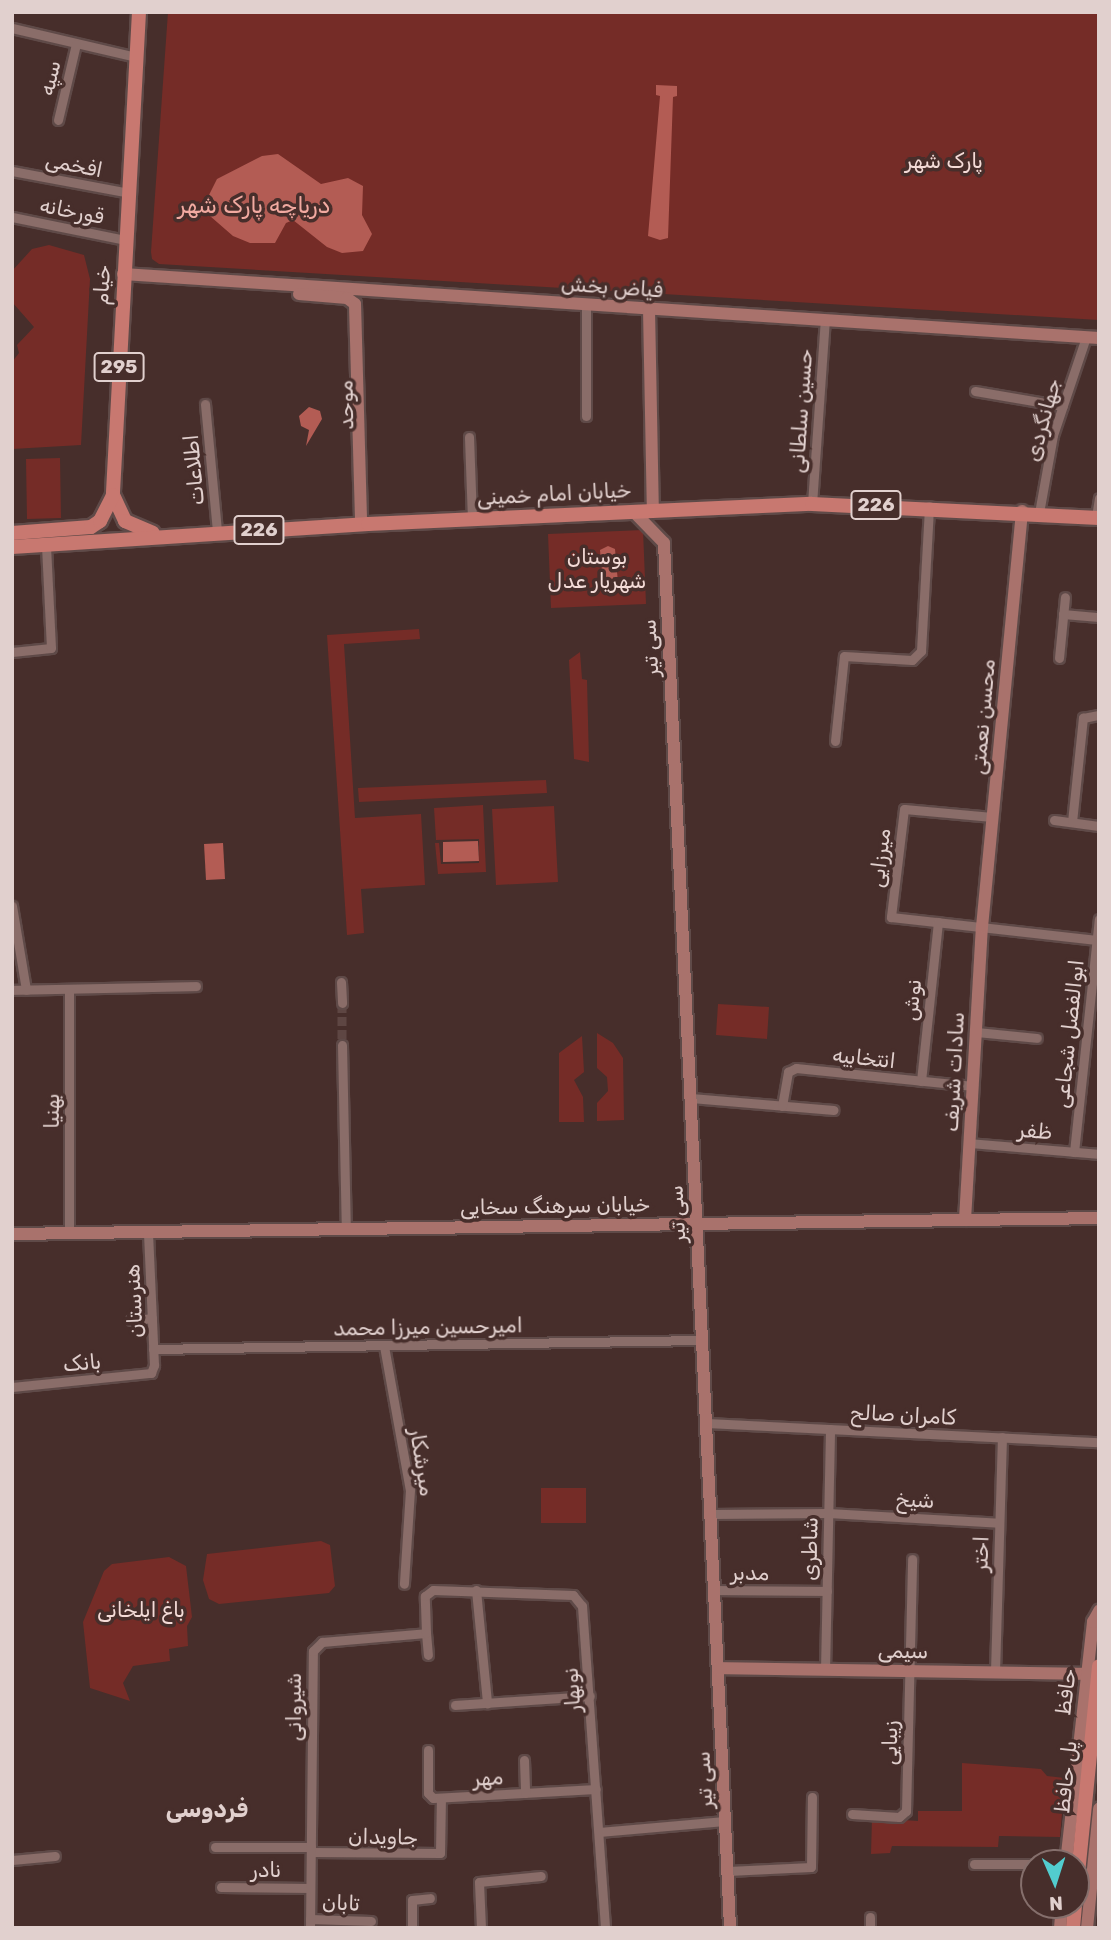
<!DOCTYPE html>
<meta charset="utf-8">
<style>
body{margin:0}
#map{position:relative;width:1111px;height:1940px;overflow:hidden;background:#472e2b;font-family:Rubik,"Noto Sans Arabic",sans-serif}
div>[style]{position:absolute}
.green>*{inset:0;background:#752c27}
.water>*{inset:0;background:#b35c54}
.street-tunnel>*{height:9px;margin-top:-4.5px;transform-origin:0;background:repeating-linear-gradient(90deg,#5e4643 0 9px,transparent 0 13.5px)}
.roads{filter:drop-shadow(2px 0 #5f4a48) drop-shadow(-2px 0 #5f4a48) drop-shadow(0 2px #5f4a48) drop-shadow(0 -2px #5f4a48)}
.street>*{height:9px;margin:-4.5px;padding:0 4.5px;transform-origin:4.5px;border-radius:4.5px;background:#8a6d69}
.secondary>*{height:12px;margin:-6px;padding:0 6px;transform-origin:6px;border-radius:6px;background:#a9726c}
.primary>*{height:14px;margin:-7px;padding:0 7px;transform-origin:7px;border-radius:7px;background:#c87870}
span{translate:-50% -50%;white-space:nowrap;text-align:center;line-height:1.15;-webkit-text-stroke:7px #472e2b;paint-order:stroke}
.shield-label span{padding:2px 5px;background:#472e2b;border:2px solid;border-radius:5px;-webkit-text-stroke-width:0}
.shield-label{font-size:19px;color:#e1d0ce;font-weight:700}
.street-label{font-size:21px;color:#e1d0ce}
.park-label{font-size:21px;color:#f4dbd7}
.water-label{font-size:23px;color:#f2aaa1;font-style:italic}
.neighbourhood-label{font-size:23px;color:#e1d0ce;font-weight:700}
.frame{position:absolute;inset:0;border:14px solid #e1d0ce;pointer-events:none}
.north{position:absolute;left:1020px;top:1849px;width:70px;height:70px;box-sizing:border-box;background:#472e2b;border:2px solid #856f6c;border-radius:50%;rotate:177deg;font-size:19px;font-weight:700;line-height:28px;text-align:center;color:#e1d0ce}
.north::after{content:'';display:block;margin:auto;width:24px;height:32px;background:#52cdcf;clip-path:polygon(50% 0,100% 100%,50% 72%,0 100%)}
</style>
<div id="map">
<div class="green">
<i style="clip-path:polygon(168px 12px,1099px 12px,1099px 320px,159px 264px,152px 259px,151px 252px)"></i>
<i style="clip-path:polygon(49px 245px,84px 255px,90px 279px,81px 445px,12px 449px,12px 362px,19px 353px,17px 345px,34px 327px,12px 302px,12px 271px,32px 249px)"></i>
<i style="clip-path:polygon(60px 458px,61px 518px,27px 519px,26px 459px)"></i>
<i style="clip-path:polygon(643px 530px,646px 604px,551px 608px,548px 534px)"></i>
<i style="clip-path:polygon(419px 629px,420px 639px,344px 644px,355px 818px,421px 814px,425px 885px,361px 889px,364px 933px,347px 935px,327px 635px)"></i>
<i style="clip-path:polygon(580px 652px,582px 679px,587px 680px,589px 762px,574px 759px,569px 660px)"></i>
<i style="clip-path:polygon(546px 780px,547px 793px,359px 802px,358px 788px)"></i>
<i style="clip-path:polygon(483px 805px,486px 872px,438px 874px,435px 843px,439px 843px,441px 864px,479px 863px,479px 839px,436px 840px,434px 808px)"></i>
<i style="clip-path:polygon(554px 806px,558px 882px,496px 885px,492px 809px)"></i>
<i style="clip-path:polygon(718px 1004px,769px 1007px,767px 1039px,716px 1035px)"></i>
<i style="clip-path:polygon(597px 1033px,613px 1043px,623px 1058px,624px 1120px,597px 1121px,597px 1103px,608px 1091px,607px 1077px,597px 1068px)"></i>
<i style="clip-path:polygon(582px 1036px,584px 1072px,574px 1080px,583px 1097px,584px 1122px,559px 1122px,559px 1053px)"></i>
<i style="clip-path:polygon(541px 1488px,586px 1488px,586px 1523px,541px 1523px)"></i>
<i style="clip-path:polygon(321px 1541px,330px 1545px,335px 1586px,329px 1593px,219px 1604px,209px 1599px,203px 1580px,207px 1554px)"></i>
<i style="clip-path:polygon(169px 1557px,186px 1566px,192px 1617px,187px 1626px,188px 1646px,169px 1649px,170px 1661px,133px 1666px,123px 1683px,130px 1701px,90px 1688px,83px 1622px,104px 1571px,112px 1564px)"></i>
<i style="clip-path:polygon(962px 1763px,1041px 1769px,1047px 1776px,1065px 1778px,1060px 1837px,999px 1836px,998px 1847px,892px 1846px,890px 1853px,871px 1854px,872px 1818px,918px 1821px,918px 1811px,962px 1811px)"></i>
</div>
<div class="water">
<i style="clip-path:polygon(656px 85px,677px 86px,677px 96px,673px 97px,668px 238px,660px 240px,648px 236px,660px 96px,656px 95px)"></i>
<i style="clip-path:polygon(278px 154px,321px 184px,348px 178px,363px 186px,362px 215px,372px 234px,363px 251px,342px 253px,327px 247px,293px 220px,286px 223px,275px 243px,250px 243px,233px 236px,210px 216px,206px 201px,217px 179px,262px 156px)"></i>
<i style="clip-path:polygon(309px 407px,320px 411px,322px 419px,306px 446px,309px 430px,301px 426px,299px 416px)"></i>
<i style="clip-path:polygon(608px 546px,615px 549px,618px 583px,610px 588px,603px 585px,600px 550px)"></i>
<i style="clip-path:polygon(478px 841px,479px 861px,443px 862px,443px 842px)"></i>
<i style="clip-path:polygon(223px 843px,225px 879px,206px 880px,204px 844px)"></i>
</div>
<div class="street-tunnel">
<i style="left:342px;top:1003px;width:42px;rotate:90deg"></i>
</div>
<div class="roads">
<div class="street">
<i style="left:12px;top:28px;width:128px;rotate:13.1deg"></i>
<i style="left:58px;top:120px;width:78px;rotate:-76.7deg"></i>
<i style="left:12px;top:171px;width:119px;rotate:10.6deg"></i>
<i style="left:12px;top:217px;width:115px;rotate:11.5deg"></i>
<i style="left:975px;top:391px;width:89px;rotate:9.7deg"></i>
<i style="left:205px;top:404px;width:129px;rotate:84.6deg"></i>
<i style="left:586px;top:416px;width:111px;rotate:-90deg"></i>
<i style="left:469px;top:437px;width:82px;rotate:87.9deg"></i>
<i style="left:812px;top:504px;width:184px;rotate:-86deg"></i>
<i style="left:1039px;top:513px;width:79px;rotate:-79.8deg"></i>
<i style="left:1053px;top:435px;width:103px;rotate:-71.4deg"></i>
<i style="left:1096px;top:517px;width:19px;rotate:-81deg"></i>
<i style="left:1063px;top:614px;width:36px;rotate:5deg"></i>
<i style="left:12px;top:652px;width:39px;rotate:-6deg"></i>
<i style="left:51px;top:648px;width:104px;rotate:-92.8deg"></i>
<i style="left:1059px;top:658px;width:61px;rotate:-84.4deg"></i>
<i style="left:835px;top:741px;width:85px;rotate:-84deg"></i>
<i style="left:844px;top:656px;width:68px;rotate:3.4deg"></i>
<i style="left:912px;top:660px;width:13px;rotate:-45deg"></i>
<i style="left:921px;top:651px;width:145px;rotate:-86.8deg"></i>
<i style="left:992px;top:817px;width:88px;rotate:-174.8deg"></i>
<i style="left:904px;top:809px;width:109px;rotate:96.9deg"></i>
<i style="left:891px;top:917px;width:207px;rotate:6.4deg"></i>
<i style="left:1054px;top:820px;width:45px;rotate:7.6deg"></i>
<i style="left:1072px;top:822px;width:105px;rotate:-84deg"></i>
<i style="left:1083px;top:718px;width:16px;rotate:-11deg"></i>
<i style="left:12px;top:906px;width:85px;rotate:80.5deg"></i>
<i style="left:341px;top:982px;width:21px;rotate:87deg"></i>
<i style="left:69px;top:989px;width:243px;rotate:90deg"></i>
<i style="left:12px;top:990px;width:184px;rotate:-1.2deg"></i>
<i style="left:976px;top:1032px;width:61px;rotate:5.6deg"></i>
<i style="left:342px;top:1045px;width:184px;rotate:88.8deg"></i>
<i style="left:921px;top:1081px;width:160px;rotate:-83.9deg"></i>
<i style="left:691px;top:1098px;width:143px;rotate:4.8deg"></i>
<i style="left:782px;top:1106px;width:35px;rotate:-80deg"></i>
<i style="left:788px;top:1072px;width:9px;rotate:-27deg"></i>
<i style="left:796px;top:1068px;width:178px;rotate:5.8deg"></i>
<i style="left:969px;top:1143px;width:130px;rotate:4.8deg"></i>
<i style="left:1074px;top:1152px;width:234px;rotate:-83.9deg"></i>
<i style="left:131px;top:1320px;width:21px;rotate:-5deg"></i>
<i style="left:384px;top:1346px;width:146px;rotate:79.8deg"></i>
<i style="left:410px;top:1490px;width:94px;rotate:93.7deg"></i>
<i style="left:153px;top:1349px;width:549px;rotate:-0.94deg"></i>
<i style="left:12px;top:1387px;width:140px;rotate:-5.8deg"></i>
<i style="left:151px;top:1373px;width:9px;rotate:-69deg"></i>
<i style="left:154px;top:1365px;width:134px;rotate:-92.6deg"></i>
<i style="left:706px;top:1423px;width:393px;rotate:2.8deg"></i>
<i style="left:711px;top:1514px;width:117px;rotate:-0.5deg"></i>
<i style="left:828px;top:1513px;width:171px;rotate:3.3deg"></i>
<i style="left:476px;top:1590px;width:114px;rotate:84.4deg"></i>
<i style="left:714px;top:1590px;width:113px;rotate:0.5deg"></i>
<i style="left:426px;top:1633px;width:22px;rotate:85deg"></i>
<i style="left:825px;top:1670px;width:241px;rotate:-88.8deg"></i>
<i style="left:995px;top:1672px;width:235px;rotate:-88.3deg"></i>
<i style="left:455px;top:1705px;width:135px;rotate:-3.8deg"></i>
<i style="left:428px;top:1750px;width:43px;rotate:90deg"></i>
<i style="left:428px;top:1793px;width:7px;rotate:45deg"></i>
<i style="left:433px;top:1798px;width:163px;rotate:-3.2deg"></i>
<i style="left:524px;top:1760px;width:33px;rotate:88deg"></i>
<i style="left:852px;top:1814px;width:47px;rotate:3.7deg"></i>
<i style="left:899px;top:1817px;width:9px;rotate:-41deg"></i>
<i style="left:906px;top:1811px;width:252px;rotate:-88.6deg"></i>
<i style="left:599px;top:1832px;width:126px;rotate:-5deg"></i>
<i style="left:215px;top:1847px;width:96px"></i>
<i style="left:311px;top:1852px;width:129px;rotate:0.4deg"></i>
<i style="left:440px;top:1853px;width:55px;rotate:-89deg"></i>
<i style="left:12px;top:1860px;width:43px;rotate:-5.3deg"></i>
<i style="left:974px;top:1864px;width:60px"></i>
<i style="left:728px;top:1871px;width:83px;rotate:-2.8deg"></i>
<i style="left:811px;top:1867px;width:70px;rotate:-89.2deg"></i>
<i style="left:221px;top:1887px;width:89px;rotate:0.6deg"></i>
<i style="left:310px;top:1919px;width:61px;rotate:1.9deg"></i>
<i style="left:310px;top:1928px;width:277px;rotate:-89.4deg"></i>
<i style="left:313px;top:1651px;width:13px;rotate:-45deg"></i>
<i style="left:322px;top:1642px;width:104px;rotate:-4.9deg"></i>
<i style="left:426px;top:1633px;width:37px;rotate:-92deg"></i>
<i style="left:425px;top:1596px;width:10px;rotate:-37deg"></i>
<i style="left:433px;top:1590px;width:140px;rotate:2deg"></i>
<i style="left:573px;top:1595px;width:14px;rotate:51deg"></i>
<i style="left:582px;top:1606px;width:323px;rotate:85.9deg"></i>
<i style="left:412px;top:1928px;width:28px;rotate:-90deg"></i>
<i style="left:412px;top:1900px;width:18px;rotate:-6deg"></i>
<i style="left:481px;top:1928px;width:46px;rotate:-92.5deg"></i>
<i style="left:479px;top:1882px;width:62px;rotate:-5.5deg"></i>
<i style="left:870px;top:1928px;width:11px;rotate:-90deg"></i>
</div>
<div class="secondary">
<i style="left:123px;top:274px;width:978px;rotate:3.75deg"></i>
<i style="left:299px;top:294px;width:48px;rotate:4.8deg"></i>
<i style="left:347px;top:298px;width:10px;rotate:37deg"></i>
<i style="left:355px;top:304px;width:220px;rotate:88.4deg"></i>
<i style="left:649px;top:309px;width:202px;rotate:88.9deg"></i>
<i style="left:634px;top:512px;width:43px;rotate:45.9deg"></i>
<i style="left:664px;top:543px;width:1387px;rotate:87.27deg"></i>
<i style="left:965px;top:1220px;width:293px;rotate:-86.7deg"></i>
<i style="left:982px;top:927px;width:418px;rotate:-84.5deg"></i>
<i style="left:12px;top:1234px;width:1087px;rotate:-0.84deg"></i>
<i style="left:718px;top:1668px;width:369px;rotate:0.9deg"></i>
<i style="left:1066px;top:1863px;width:243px;rotate:-83.6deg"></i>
<i style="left:1093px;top:1622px;width:13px;rotate:-61deg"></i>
<i style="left:1060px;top:1928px;width:23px;rotate:-85deg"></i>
<i style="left:1087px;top:1928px;width:120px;rotate:-84.2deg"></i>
</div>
<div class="primary">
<i style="left:139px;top:12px;width:484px;rotate:93.1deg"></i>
<i style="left:113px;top:495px;width:29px;rotate:65deg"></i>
<i style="left:125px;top:521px;width:30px;rotate:23deg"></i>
<i style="left:12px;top:533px;width:79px;rotate:-4.3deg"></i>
<i style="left:91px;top:527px;width:11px;rotate:-34deg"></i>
<i style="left:100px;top:521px;width:29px;rotate:-63deg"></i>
<i style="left:12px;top:547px;width:357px;rotate:-3.7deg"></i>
<i style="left:368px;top:524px;width:444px;rotate:-2.6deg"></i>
<i style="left:812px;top:504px;width:287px;rotate:2.8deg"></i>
<i style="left:1076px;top:1893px;width:228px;rotate:-84.2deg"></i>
<i style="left:1073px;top:1928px;width:23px;rotate:-85deg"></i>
</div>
</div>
<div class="shield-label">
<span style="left:119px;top:367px">295</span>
<span style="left:876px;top:505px">226</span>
<span style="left:259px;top:530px">226</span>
</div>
<div class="street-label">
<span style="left:50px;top:78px;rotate:-77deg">سپه</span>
<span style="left:74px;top:165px;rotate:11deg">افخمی</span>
<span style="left:72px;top:211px;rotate:11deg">قورخانه</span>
<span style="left:102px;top:285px;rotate:-87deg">خیام</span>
<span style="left:612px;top:287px;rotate:4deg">فیاض بخش</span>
<span style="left:346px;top:405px;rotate:-91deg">موحد</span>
<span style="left:801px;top:411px;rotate:-86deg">حسین سلطانی</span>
<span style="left:1043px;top:420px;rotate:-75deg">جهانگردی</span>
<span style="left:194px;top:470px;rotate:-95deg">اطلاعات</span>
<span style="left:554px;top:494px;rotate:-3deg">خیابان امام خمینی</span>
<span style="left:650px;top:648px;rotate:-93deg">سی تیر</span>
<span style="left:983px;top:717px;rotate:-85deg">محسن نعمتی</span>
<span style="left:880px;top:858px;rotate:-83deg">میرزایی</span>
<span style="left:912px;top:1000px;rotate:-84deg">نوش</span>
<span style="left:1069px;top:1034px;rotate:-84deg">ابوالفضل شجاعی</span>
<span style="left:864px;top:1058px;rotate:6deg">انتخابیه</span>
<span style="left:954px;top:1072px;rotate:-87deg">سادات شریف</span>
<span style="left:52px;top:1111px;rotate:-90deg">بهنیا</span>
<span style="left:1035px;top:1131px;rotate:5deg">ظفر</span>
<span style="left:555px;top:1206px;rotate:-1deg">خیابان سرهنگ سخایی</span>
<span style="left:677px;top:1214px;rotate:-93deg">سی تیر</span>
<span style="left:134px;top:1301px;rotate:-93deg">هنرستان</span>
<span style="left:428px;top:1327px;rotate:-1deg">امیرحسین میرزا محمد</span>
<span style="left:82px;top:1363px;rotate:-5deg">بانک</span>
<span style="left:903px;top:1415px;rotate:3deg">کامران صالح</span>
<span style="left:422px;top:1462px;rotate:81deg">میرشکار</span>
<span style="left:915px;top:1500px;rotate:3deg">شیخ</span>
<span style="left:810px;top:1549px;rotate:-89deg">شاطری</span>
<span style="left:981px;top:1554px;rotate:-88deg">اختر</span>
<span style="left:750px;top:1573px;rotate:1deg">مدبر</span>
<span style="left:903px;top:1651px;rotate:1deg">سیمی</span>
<span style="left:572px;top:1690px;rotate:-94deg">نوبهار</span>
<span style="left:1066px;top:1692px;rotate:-83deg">حافظ</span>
<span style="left:294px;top:1707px;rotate:-90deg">شیروانی</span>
<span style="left:890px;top:1743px;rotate:-89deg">زیبایی</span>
<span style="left:1066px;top:1777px;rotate:-84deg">پل حافظ</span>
<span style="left:488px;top:1778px;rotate:-3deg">مهر</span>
<span style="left:704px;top:1780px;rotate:-93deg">سی تیر</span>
<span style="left:383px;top:1837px;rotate:1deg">جاویدان</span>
<span style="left:266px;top:1870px">نادر</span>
<span style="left:341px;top:1903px;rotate:2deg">تابان</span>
</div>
<div class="park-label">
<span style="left:944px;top:161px">پارک شهر</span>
<span style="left:597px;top:569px">بوستان<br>شهریار عدل</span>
<span style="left:141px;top:1610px">باغ ایلخانی</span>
</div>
<div class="water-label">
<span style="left:254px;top:205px">دریاچه پارک شهر</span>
</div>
<div class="neighbourhood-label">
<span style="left:207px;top:1809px">فردوسی</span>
</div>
<div class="frame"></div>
<div class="north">N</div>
</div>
